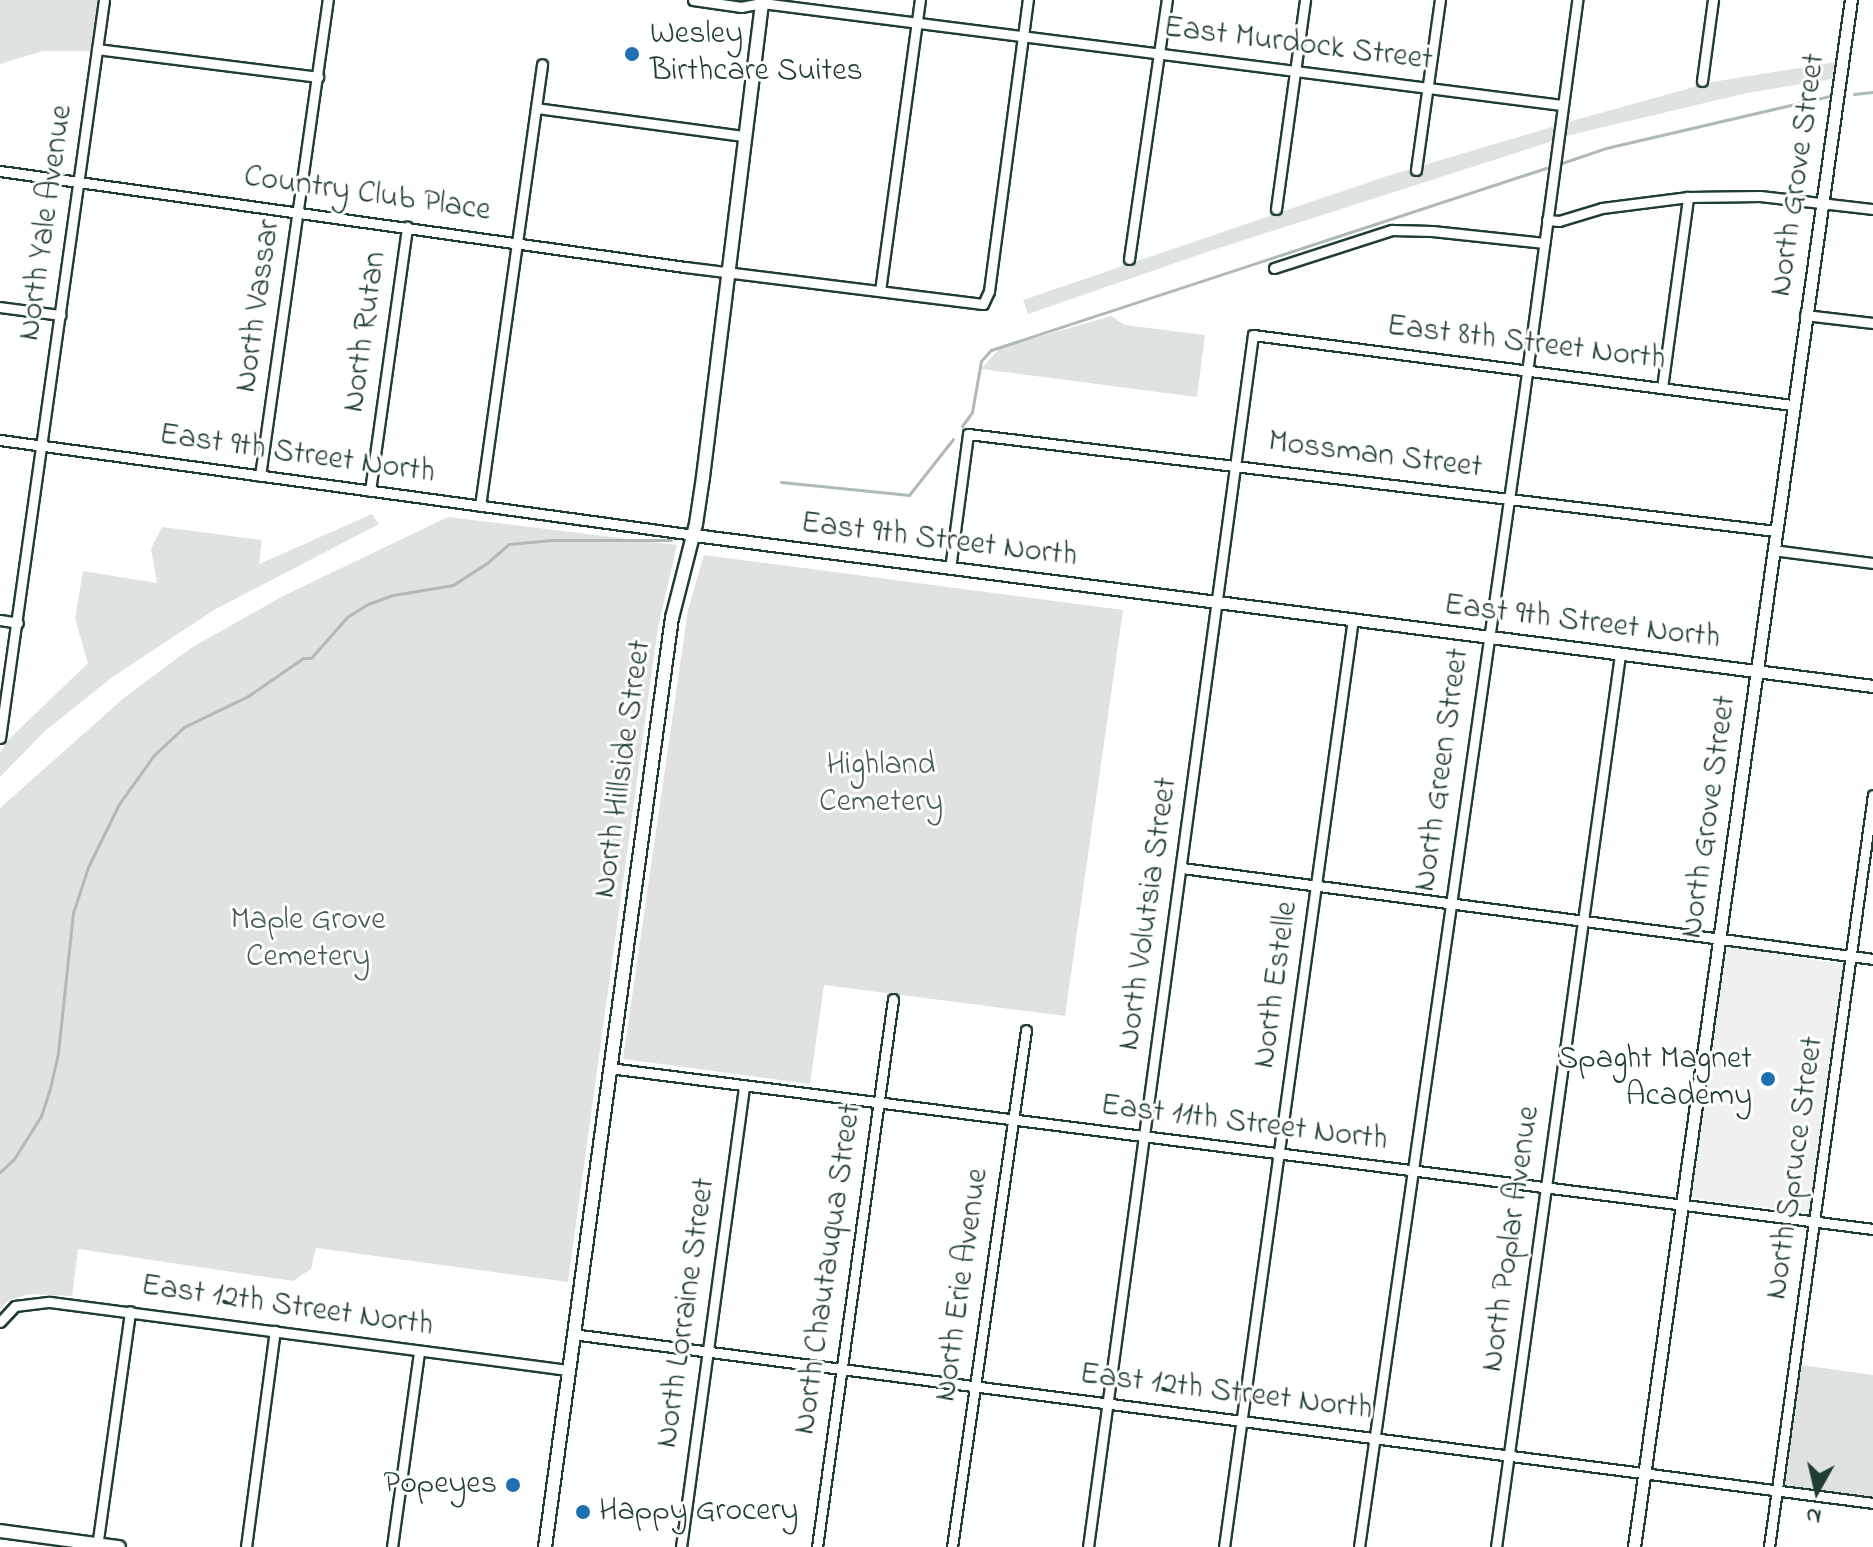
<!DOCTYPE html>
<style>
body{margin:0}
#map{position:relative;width:1873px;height:1547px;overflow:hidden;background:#fff;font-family:"Indie Flower",sans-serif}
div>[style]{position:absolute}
.built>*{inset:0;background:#eef1f0}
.green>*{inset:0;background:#dee3e2}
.stream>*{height:3px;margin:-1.5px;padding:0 1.5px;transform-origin:1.5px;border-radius:1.5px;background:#afbab7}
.roads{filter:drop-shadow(2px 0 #1f3d34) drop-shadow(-2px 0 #1f3d34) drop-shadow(0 2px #1f3d34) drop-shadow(0 -2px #1f3d34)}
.minor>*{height:9px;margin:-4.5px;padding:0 4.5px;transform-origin:4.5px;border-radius:4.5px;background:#fff}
.tertiary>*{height:11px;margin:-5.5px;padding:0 5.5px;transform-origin:5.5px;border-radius:5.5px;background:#fff}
.secondary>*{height:12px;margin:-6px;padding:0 6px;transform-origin:6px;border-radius:6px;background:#fff}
.dots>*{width:22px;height:22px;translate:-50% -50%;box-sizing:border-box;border:4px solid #fff;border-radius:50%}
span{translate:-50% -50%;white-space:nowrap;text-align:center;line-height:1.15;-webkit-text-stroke:6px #fff;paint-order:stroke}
.poi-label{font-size:32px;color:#1f3d34}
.left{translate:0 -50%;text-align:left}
.right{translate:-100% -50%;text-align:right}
.street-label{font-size:32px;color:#1f3d34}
.park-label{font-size:32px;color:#455e57}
.north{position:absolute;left:1777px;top:1451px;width:80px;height:80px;-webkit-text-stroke:6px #fff;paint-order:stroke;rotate:188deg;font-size:22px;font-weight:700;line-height:32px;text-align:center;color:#1f3d34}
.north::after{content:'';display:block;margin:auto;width:28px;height:36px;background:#1f3d34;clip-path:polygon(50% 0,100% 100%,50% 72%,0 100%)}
</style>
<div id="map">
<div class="built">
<i style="clip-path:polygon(1730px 946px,1846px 965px,1810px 1213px,1696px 1199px,1691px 1194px,1725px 951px)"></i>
</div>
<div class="green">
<i style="clip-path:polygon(0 0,99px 0,90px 51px,43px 51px,0 64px)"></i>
<i style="clip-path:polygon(1836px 62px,1832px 79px,1747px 93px,1566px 136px,1568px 122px,1712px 82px)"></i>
<i style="clip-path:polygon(1555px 126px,1553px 141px,1210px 251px,1028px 314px,1023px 300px,1387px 176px)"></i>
<i style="clip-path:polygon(1111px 316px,1125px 325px,1205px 335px,1197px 397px,981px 369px,1000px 348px)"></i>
<i style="clip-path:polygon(372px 514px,379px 524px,214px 610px,111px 678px,45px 731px,0 777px,0 753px,7px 741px,88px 663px,75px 619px,83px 571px,157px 583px,151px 549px,162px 527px,262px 540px,259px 564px)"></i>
<i style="clip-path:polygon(448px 517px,677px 545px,658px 627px,568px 1282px,316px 1248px,311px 1269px,293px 1281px,78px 1249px,72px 1296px,30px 1294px,9px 1300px,0 1309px,0 808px,125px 697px,191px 648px,283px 596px)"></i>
<i style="clip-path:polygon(704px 555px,1123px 610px,1065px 1016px,824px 985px,810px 1084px,623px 1059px,688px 610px)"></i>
<i style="clip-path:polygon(1795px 1364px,1873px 1375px,1873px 1503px,1777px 1491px)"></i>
</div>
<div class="stream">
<i style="left:1854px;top:94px;width:19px;rotate:-6deg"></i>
<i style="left:1562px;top:163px;width:46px;rotate:-18.8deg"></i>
<i style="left:1606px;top:148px;width:229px;rotate:-13.1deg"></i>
<i style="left:962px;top:426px;width:17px;rotate:-54deg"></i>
<i style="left:972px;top:412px;width:52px;rotate:-80deg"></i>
<i style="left:981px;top:361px;width:15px;rotate:-48deg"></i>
<i style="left:991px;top:350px;width:584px;rotate:-18.16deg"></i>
<i style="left:781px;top:482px;width:129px;rotate:5.8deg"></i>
<i style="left:909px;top:495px;width:71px;rotate:-51.8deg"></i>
<i style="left:0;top:1172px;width:19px;rotate:-43deg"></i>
<i style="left:14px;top:1159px;width:51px;rotate:-57.9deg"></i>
<i style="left:41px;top:1116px;width:29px;rotate:-72deg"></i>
<i style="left:50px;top:1088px;width:36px;rotate:-77deg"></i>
<i style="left:58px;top:1053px;width:141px;rotate:-83.9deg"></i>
<i style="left:73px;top:913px;width:48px;rotate:-71.9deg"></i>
<i style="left:88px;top:867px;width:70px;rotate:-63.8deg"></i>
<i style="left:119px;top:804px;width:60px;rotate:-54.5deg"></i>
<i style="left:154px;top:755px;width:41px;rotate:-43deg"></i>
<i style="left:184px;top:727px;width:71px;rotate:-25.8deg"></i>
<i style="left:248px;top:696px;width:67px;rotate:-34.6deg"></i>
<i style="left:303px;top:658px;width:8px"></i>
<i style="left:311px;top:658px;width:55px;rotate:-48.7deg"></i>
<i style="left:347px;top:617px;width:25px;rotate:-32deg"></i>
<i style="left:368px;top:604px;width:27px;rotate:-20deg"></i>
<i style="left:393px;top:595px;width:61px;rotate:-9.5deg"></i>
<i style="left:453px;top:585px;width:40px;rotate:-32.9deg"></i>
<i style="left:487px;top:563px;width:29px;rotate:-41deg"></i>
<i style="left:509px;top:544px;width:43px;rotate:-5.3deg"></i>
<i style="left:552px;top:540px;width:119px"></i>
</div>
<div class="roads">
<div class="minor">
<i style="left:693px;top:0;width:49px;rotate:8.3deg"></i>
<i style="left:741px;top:7px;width:21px;rotate:-11deg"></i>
<i style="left:762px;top:3px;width:806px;rotate:7.27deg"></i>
<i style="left:97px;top:49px;width:223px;rotate:7.2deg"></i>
<i style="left:1702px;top:81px;width:82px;rotate:-82.3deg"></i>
<i style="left:536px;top:108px;width:210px;rotate:7.7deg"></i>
<i style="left:1416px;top:170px;width:172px;rotate:-82deg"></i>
<i style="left:0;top:171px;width:692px;rotate:7.98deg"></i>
<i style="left:685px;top:267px;width:300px;rotate:7.1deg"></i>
<i style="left:983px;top:304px;width:14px;rotate:-65deg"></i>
<i style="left:989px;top:291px;width:294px;rotate:-82.4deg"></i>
<i style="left:1276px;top:209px;width:211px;rotate:-82.1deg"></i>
<i style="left:1547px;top:220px;width:12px;rotate:5deg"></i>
<i style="left:1559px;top:221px;width:45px;rotate:-16.8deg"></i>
<i style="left:1602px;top:208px;width:87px;rotate:-7.3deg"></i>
<i style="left:1688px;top:197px;width:72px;rotate:-0.8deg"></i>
<i style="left:1760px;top:196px;width:114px;rotate:6.6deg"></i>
<i style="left:1129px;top:259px;width:262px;rotate:-81.7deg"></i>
<i style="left:1274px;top:268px;width:124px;rotate:-17.9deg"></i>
<i style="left:1392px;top:230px;width:40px;rotate:1.4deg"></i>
<i style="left:1432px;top:231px;width:113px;rotate:6.1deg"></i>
<i style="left:880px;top:291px;width:294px;rotate:-82.2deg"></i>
<i style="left:0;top:307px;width:61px;rotate:7.6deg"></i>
<i style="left:1805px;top:315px;width:68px;rotate:6.7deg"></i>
<i style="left:1662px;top:388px;width:193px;rotate:-82.2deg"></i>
<i style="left:0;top:440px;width:700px;rotate:7.79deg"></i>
<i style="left:260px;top:476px;width:481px;rotate:-81.9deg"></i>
<i style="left:370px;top:491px;width:267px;rotate:-82deg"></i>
<i style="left:480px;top:506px;width:446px;rotate:-82deg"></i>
<i style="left:1773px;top:550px;width:101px;rotate:7.4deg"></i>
<i style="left:950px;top:569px;width:136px;rotate:-82.4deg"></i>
<i style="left:968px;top:434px;width:813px;rotate:6.85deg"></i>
<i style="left:0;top:620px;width:18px;rotate:9deg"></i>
<i style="left:0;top:738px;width:745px;rotate:-81.98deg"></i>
<i style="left:1182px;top:868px;width:697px;rotate:7.5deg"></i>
<i style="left:609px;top:1068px;width:1274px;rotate:7.26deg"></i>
<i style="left:0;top:1322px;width:22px;rotate:-47deg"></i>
<i style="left:15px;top:1306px;width:35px;rotate:-7deg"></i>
<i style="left:50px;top:1302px;width:522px;rotate:7.48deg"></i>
<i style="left:572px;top:1334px;width:1312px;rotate:7.4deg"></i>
<i style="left:97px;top:1547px;width:238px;rotate:-82deg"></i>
<i style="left:246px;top:1547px;width:218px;rotate:-82.4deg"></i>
<i style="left:392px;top:1547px;width:197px;rotate:-82.1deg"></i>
<i style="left:681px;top:1547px;width:465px;rotate:-82.2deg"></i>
<i style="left:817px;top:1547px;width:553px;rotate:-82.1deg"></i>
<i style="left:952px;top:1547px;width:522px;rotate:-81.85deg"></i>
<i style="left:1088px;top:1547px;width:1223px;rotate:-82.25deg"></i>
<i style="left:1253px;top:335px;width:544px;rotate:7.4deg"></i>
<i style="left:1224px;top:1547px;width:937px;rotate:-82.09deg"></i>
<i style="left:1359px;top:1547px;width:1157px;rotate:-81.85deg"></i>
<i style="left:1523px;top:402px;width:406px;rotate:-82.3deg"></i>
<i style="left:1496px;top:1547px;width:902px;rotate:-82.09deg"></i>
<i style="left:1769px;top:1547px;width:759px;rotate:-82.13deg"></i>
</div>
<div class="tertiary">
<i style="left:694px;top:535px;width:1189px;rotate:7.3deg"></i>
<i style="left:1634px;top:1547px;width:1562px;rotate:-82.02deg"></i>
</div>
<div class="secondary">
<i style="left:0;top:1531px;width:120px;rotate:7.7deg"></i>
<i style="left:545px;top:1547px;width:938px;rotate:-82.22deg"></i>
<i style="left:672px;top:618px;width:97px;rotate:-75.7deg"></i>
<i style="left:696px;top:524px;width:48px;rotate:-81.5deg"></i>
<i style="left:703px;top:477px;width:481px;rotate:-82.9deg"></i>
</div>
</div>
<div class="dots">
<i style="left:632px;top:54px;background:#1f6fb2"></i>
<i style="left:1768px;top:1079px;background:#1f6fb2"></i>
<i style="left:513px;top:1485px;background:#1f6fb2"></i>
<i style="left:583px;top:1512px;background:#1f6fb2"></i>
</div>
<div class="poi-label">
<span class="left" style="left:650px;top:54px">Wesley<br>Birthcare Suites</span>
<span class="right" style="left:1752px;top:1079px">Spaght Magnet<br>Academy</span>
<span class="right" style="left:497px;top:1485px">Popeyes</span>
<span class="left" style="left:599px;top:1512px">Happy Grocery</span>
</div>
<div class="street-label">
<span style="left:1298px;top:45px;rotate:7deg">East Murdock Street</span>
<span style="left:1799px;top:175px;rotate:-82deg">North Grove Street</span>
<span style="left:367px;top:195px;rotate:8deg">Country Club Place</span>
<span style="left:47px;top:223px;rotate:-82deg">North Yale Avenue</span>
<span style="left:259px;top:306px;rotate:-82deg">North Vassar</span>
<span style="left:366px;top:332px;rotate:-82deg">North Rutan</span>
<span style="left:1526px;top:344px;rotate:7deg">East 8th Street North</span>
<span style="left:297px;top:455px;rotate:8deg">East 9th Street North</span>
<span style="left:1375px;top:456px;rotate:7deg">Mossman Street</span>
<span style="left:939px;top:541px;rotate:7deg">East 9th Street North</span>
<span style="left:1582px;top:623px;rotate:7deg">East 9th Street North</span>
<span style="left:624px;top:769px;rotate:-82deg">North Hillside Street</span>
<span style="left:1443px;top:770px;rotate:-82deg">North Green Street</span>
<span style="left:1710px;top:817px;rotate:-82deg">North Grove Street</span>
<span style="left:1149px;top:914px;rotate:-82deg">North Volutsia Street</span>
<span style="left:1277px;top:985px;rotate:-82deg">North Estelle</span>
<span style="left:1244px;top:1124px;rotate:7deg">East 11th Street North</span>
<span style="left:1796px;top:1168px;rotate:-82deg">North Spruce Street</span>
<span style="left:1512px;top:1239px;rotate:-82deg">North Poplar Avenue</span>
<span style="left:829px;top:1269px;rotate:-82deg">North Chautauqua Street</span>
<span style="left:963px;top:1285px;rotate:-82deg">North Erie Avenue</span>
<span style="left:287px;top:1307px;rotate:8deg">East 12th Street North</span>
<span style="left:687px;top:1313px;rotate:-82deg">North Lorraine Street</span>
<span style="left:1226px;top:1393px;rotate:7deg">East 12th Street North</span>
</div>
<div class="park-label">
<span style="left:881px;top:785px">Highland<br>Cemetery</span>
<span style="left:308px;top:940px">Maple Grove<br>Cemetery</span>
</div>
<div class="north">N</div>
</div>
